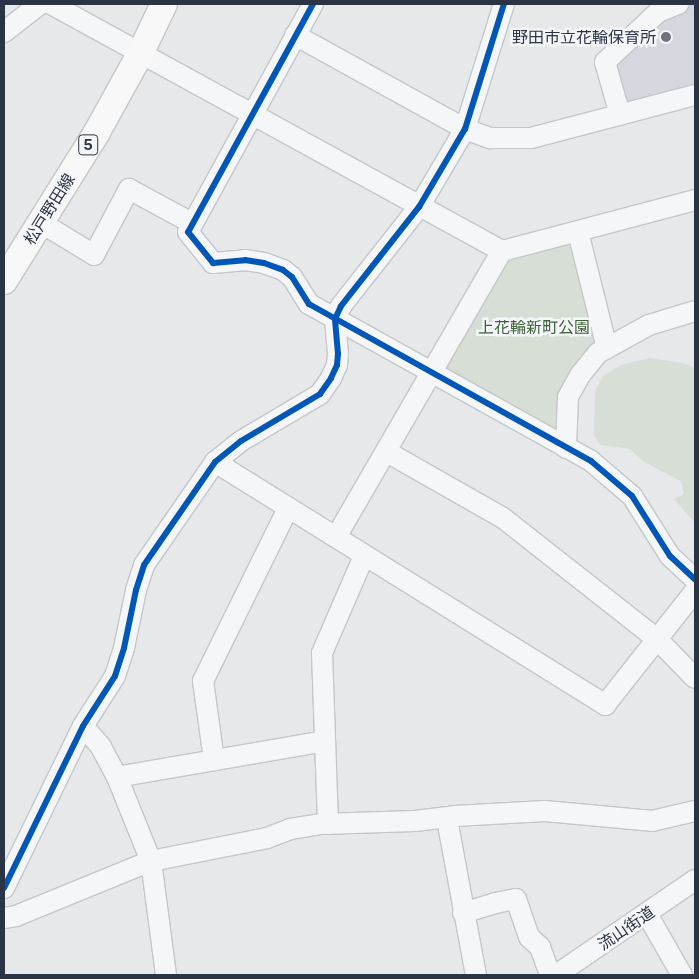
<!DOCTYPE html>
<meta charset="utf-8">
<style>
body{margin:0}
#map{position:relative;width:699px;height:979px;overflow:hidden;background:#e6e8ea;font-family:Inter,"Noto Sans JP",sans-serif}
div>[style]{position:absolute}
.built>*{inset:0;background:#d4d7dd}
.green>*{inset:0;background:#d6ded6}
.roads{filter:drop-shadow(1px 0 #c4c6c8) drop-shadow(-1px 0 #c4c6c8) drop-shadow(0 1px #c4c6c8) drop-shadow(0 -1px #c4c6c8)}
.minor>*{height:20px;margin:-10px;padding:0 10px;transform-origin:10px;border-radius:10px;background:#f5f6f7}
.major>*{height:26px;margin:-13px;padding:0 13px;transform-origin:13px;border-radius:13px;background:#f8f8f8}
.cycleway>*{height:6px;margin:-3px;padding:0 3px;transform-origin:3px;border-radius:3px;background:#0057b8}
.dots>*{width:14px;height:14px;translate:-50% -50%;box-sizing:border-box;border:2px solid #f4f6f9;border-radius:50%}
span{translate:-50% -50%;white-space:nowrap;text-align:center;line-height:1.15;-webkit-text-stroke:5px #f4f6f9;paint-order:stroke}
.shield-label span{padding:1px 4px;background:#f4f6f9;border:1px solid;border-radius:4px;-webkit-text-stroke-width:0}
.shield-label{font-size:15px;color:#2b3445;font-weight:700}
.poi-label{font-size:16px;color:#2b3445}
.right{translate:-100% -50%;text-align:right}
.street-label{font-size:16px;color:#2b3445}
.park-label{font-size:16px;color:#3f6138}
.frame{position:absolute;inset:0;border:5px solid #2b3445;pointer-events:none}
</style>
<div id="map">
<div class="built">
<i style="clip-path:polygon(688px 4px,695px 4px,695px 87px,630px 104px,623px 101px,612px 60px,661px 15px)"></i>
</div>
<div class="green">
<i style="clip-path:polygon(568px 242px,575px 246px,598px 340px,577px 366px,559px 432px,554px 435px,447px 374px,445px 365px,507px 260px)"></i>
<i style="clip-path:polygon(650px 358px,683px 363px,695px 368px,695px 523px,674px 499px,684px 494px,681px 481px,644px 462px,630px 449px,600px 445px,594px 435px,595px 391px,603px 376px,621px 365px)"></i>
</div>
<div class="roads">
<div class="minor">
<i style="left:51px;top:4px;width:514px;rotate:28.71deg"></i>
<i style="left:502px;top:251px;width:200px;rotate:-14.8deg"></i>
<i style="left:313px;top:4px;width:260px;rotate:118.7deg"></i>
<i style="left:188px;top:232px;width:40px;rotate:51deg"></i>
<i style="left:213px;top:263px;width:32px;rotate:-5deg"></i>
<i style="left:245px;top:260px;width:19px;rotate:9deg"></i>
<i style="left:264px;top:263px;width:20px;rotate:20deg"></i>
<i style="left:283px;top:270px;width:11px;rotate:38deg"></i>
<i style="left:292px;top:277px;width:32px;rotate:58deg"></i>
<i style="left:309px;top:304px;width:323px;rotate:29.1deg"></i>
<i style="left:591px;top:461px;width:54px;rotate:40.5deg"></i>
<i style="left:632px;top:496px;width:71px;rotate:57.7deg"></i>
<i style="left:670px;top:556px;width:34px;rotate:43deg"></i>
<i style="left:4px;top:32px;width:46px;rotate:-37.9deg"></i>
<i style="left:295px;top:35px;width:194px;rotate:28.9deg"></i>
<i style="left:465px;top:129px;width:27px;rotate:20deg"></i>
<i style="left:490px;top:138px;width:41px"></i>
<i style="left:531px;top:138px;width:170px;rotate:-14.7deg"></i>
<i style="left:620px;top:115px;width:55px;rotate:-105.8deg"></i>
<i style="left:605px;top:62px;width:73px;rotate:-43.3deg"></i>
<i style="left:658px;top:12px;width:22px;rotate:-22deg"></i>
<i style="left:40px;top:222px;width:63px;rotate:31.4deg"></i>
<i style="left:94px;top:255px;width:75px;rotate:-62.1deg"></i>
<i style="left:129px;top:189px;width:72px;rotate:28.4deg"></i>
<i style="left:578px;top:232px;width:120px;rotate:76deg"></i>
<i style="left:566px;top:448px;width:51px;rotate:-87.8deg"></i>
<i style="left:568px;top:397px;width:26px;rotate:-61deg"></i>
<i style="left:581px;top:374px;width:27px;rotate:-51deg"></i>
<i style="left:598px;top:353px;width:58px;rotate:-28.8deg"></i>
<i style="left:649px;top:325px;width:48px;rotate:-16.9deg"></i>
<i style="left:387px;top:452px;width:133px;rotate:29.6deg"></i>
<i style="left:503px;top:518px;width:196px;rotate:38.2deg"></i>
<i style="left:657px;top:639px;width:54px;rotate:45.7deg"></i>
<i style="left:215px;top:462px;width:460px;rotate:31.9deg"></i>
<i style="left:605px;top:705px;width:145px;rotate:-51.7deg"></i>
<i style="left:336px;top:537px;width:331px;rotate:-59.9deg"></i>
<i style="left:83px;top:726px;width:28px;rotate:49deg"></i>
<i style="left:101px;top:747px;width:34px;rotate:62deg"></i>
<i style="left:117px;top:777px;width:91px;rotate:68deg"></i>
<i style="left:151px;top:861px;width:115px;rotate:82.5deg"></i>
<i style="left:214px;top:760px;width:80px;rotate:-97.9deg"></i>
<i style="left:203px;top:681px;width:193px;rotate:-63.8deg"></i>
<i style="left:117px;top:777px;width:211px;rotate:-9.8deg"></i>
<i style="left:447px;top:819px;width:159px;rotate:79.5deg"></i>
<i style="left:328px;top:824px;width:171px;rotate:-92deg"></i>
<i style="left:322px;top:653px;width:106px;rotate:-66.6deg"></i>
<i style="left:4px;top:888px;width:180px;rotate:-64deg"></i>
<i style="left:83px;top:726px;width:59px;rotate:-57.4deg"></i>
<i style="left:115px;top:676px;width:29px;rotate:-72deg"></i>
<i style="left:124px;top:648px;width:59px;rotate:-78.3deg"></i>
<i style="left:136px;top:590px;width:26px;rotate:-72deg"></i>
<i style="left:144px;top:565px;width:125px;rotate:-55.4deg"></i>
<i style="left:215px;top:462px;width:33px;rotate:-39deg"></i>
<i style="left:241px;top:441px;width:92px;rotate:-30.7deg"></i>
<i style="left:320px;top:394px;width:19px;rotate:-55deg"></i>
<i style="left:331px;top:378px;width:14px;rotate:-65deg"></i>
<i style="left:337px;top:365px;width:11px;rotate:-85deg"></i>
<i style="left:338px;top:354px;width:35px;rotate:-95deg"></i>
<i style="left:335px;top:319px;width:14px;rotate:-65deg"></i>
<i style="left:341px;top:306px;width:126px;rotate:-51.8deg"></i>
<i style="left:419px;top:207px;width:91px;rotate:-59.5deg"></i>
<i style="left:465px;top:129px;width:131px;rotate:-72.7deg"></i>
<i style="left:463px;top:913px;width:34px;rotate:-17deg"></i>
<i style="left:495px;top:903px;width:21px;rotate:-11deg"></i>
<i style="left:516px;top:899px;width:40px;rotate:71.1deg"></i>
<i style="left:529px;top:937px;width:15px;rotate:42deg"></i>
<i style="left:540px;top:947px;width:30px;rotate:70deg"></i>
<i style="left:647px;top:914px;width:70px;rotate:60.2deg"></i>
<i style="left:4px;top:918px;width:12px;rotate:-9deg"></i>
<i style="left:16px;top:916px;width:146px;rotate:-22.2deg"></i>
<i style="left:151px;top:861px;width:118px;rotate:-11.2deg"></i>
<i style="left:267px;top:838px;width:25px;rotate:-21deg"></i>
<i style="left:290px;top:829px;width:32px;rotate:-9deg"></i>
<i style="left:322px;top:824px;width:93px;rotate:-1.8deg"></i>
<i style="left:415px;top:821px;width:40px;rotate:-7.1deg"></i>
<i style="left:455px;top:816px;width:90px;rotate:-3.2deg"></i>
<i style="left:545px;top:811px;width:107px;rotate:5.3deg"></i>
<i style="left:652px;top:821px;width:44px;rotate:-13.1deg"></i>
<i style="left:556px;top:975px;width:168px;rotate:-34.4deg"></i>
</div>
<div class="major">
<i style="left:4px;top:281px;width:176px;rotate:-58deg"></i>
<i style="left:97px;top:132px;width:89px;rotate:-61.1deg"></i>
<i style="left:140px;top:54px;width:55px;rotate:-64.4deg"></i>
</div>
</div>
<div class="cycleway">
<i style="left:313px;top:4px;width:260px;rotate:118.7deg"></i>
<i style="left:188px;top:232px;width:40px;rotate:51deg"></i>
<i style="left:213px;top:263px;width:32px;rotate:-5deg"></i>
<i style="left:245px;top:260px;width:19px;rotate:9deg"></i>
<i style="left:264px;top:263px;width:20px;rotate:20deg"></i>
<i style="left:283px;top:270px;width:11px;rotate:38deg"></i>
<i style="left:292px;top:277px;width:32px;rotate:58deg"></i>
<i style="left:309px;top:304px;width:323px;rotate:29.1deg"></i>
<i style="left:591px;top:461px;width:54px;rotate:40.5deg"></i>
<i style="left:632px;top:496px;width:71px;rotate:57.7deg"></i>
<i style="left:670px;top:556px;width:34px;rotate:43deg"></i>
<i style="left:4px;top:888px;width:180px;rotate:-64deg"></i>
<i style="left:83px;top:726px;width:59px;rotate:-57.4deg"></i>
<i style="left:115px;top:676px;width:29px;rotate:-72deg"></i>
<i style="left:124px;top:648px;width:59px;rotate:-78.3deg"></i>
<i style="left:136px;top:590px;width:26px;rotate:-72deg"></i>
<i style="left:144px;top:565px;width:125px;rotate:-55.4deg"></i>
<i style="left:215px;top:462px;width:33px;rotate:-39deg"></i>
<i style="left:241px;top:441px;width:92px;rotate:-30.7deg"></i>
<i style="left:320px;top:394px;width:19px;rotate:-55deg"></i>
<i style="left:331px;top:378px;width:14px;rotate:-65deg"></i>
<i style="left:337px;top:365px;width:11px;rotate:-85deg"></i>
<i style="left:338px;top:354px;width:35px;rotate:-95deg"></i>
<i style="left:335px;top:319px;width:14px;rotate:-65deg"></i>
<i style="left:341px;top:306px;width:126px;rotate:-51.8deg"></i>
<i style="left:419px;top:207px;width:91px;rotate:-59.5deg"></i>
<i style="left:465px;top:129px;width:131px;rotate:-72.7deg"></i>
</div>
<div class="dots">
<i style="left:666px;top:37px;background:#6c737f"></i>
</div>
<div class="shield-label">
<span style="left:88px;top:145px">5</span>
</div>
<div class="poi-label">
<span class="right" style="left:656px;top:37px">野田市立花輪保育所</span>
</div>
<div class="street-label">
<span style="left:49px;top:209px;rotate:-58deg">松戸野田線</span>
<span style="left:626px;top:928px;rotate:-34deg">流山街道</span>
</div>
<div class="park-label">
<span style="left:534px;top:327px">上花輪新町公園</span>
</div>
<div class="frame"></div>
</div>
